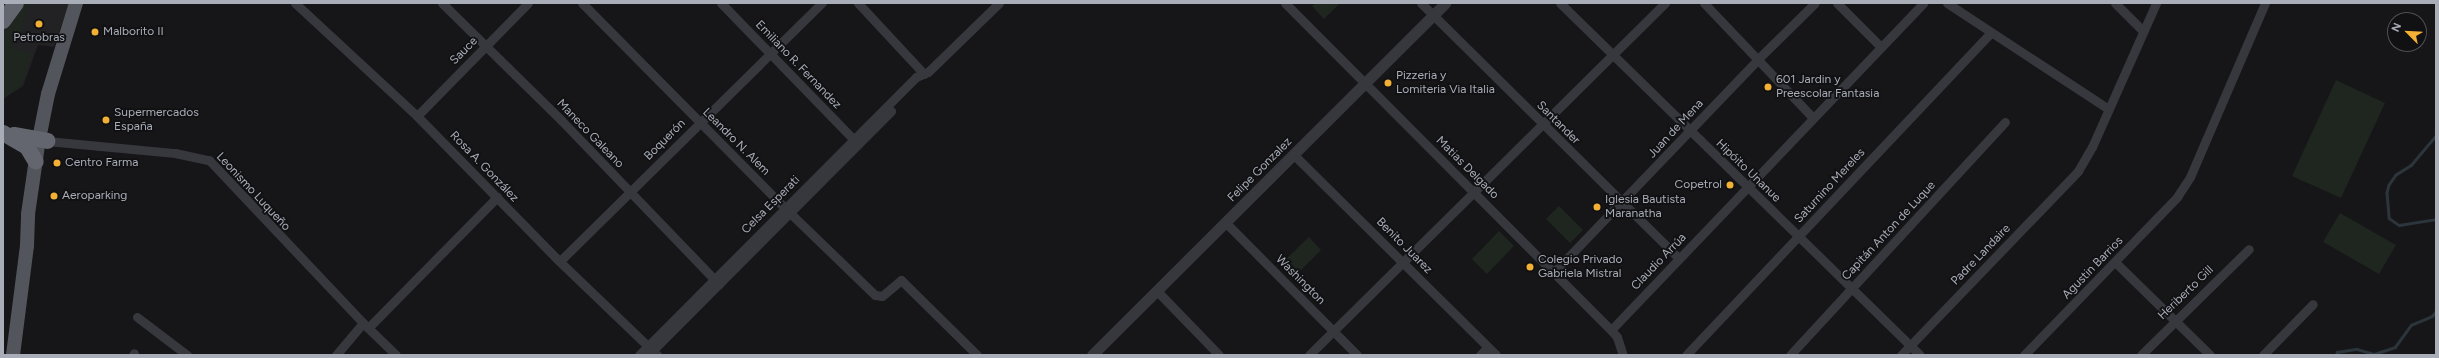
<!DOCTYPE html>
<meta charset="utf-8">
<style>
body{margin:0}
#map{position:relative;width:2439px;height:358px;overflow:hidden;background:#161618;font-family:Figtree,sans-serif}
div>[style]{position:absolute}
.built>*{inset:0;background:#222225}
.green>*{inset:0;background:#1e261f}
.stream>*{height:2.5px;margin:-1.25px;padding:0 1.25px;transform-origin:1.25px;border-radius:1.25px;background:#2c353c}
.minor>*{height:9px;margin:-4.5px;padding:0 4.5px;transform-origin:4.5px;border-radius:4.5px;background:#37383d}
.tertiary>*{height:11px;margin:-5.5px;padding:0 5.5px;transform-origin:5.5px;border-radius:5.5px;background:#37383d}
.primary>*{height:14px;margin:-7px;padding:0 7px;transform-origin:7px;border-radius:7px;background:#53555c}
.motorway>*{height:16px;margin:-8px;padding:0 8px;transform-origin:8px;border-radius:8px;background:#63666e}
.dots>*{width:11px;height:11px;translate:-50% -50%;box-sizing:border-box;border:2px solid #111113;border-radius:50%}
span{translate:-50% -50%;white-space:nowrap;text-align:center;line-height:1.15;-webkit-text-stroke:3.5px #111113;paint-order:stroke}
.poi-label{font-size:12px;color:#a8adb8}
.left{translate:0 -50%;text-align:left}
.right{translate:-100% -50%;text-align:right}
.street-label{font-size:12px;color:#a8adb8}
.frame{position:absolute;inset:0;border:4px solid #a8adb8;pointer-events:none}
.north{position:absolute;left:2387px;top:12px;width:40px;height:40px;box-sizing:border-box;background:#111113;border:1px solid #4d4f55;border-radius:50%;rotate:294deg;font-size:11px;font-weight:700;line-height:16px;text-align:center;color:#a8adb8}
.north::after{content:'';display:block;margin:auto;width:14px;height:18px;background:#f2b134;clip-path:polygon(50% 0,100% 100%,50% 72%,0 100%)}
</style>
<div id="map">
<div class="built">
<i style="clip-path:polygon(22px 3px,69px 3px,54px 47px,38px 45px,23px 86px,3px 99px,3px 31px)"></i>
</div>
<div class="green">
<i style="clip-path:polygon(25px 3px,31px 3px,26px 10px,20px 36px,15px 35px,11px 48px,32px 54px,21px 86px,3px 99px,3px 34px)"></i>
<i style="clip-path:polygon(1316px 3px,1340px 3px,1324px 19px,1312px 6px)"></i>
<i style="clip-path:polygon(2336px 80px,2385px 103px,2341px 198px,2292px 176px)"></i>
<i style="clip-path:polygon(1559px 206px,1583px 230px,1570px 243px,1546px 219px)"></i>
<i style="clip-path:polygon(2340px 213px,2396px 245px,2379px 274px,2323px 242px)"></i>
<i style="clip-path:polygon(1499px 231px,1514px 246px,1487px 274px,1472px 259px)"></i>
<i style="clip-path:polygon(1309px 237px,1321px 250px,1299px 272px,1286px 259px)"></i>
</div>
<div class="stream">
<i style="left:2436px;top:136px;width:38px;rotate:130deg"></i>
<i style="left:2412px;top:165px;width:19px;rotate:148deg"></i>
<i style="left:2396px;top:175px;width:12px;rotate:125deg"></i>
<i style="left:2389px;top:185px;width:8px;rotate:104deg"></i>
<i style="left:2387px;top:193px;width:25px;rotate:85deg"></i>
<i style="left:2389px;top:218px;width:12px;rotate:35deg"></i>
<i style="left:2399px;top:225px;width:37px;rotate:-9deg"></i>
<i style="left:2336px;top:355px;width:3px;rotate:-72deg"></i>
<i style="left:2337px;top:352px;width:20px;rotate:-9deg"></i>
<i style="left:2357px;top:349px;width:18px;rotate:16deg"></i>
<i style="left:2374px;top:354px;width:22px;rotate:-18deg"></i>
<i style="left:2395px;top:347px;width:27px;rotate:-54deg"></i>
<i style="left:2411px;top:325px;width:23px;rotate:-23deg"></i>
<i style="left:2432px;top:316px;width:6px;rotate:-51deg"></i>
</div>
<div class="minor">
<i style="left:295px;top:3px;width:166px;rotate:42.8deg"></i>
<i style="left:417px;top:116px;width:200px;rotate:45.6deg"></i>
<i style="left:557px;top:259px;width:139px;rotate:43.8deg"></i>
<i style="left:442px;top:3px;width:167px;rotate:44.5deg"></i>
<i style="left:561px;top:120px;width:228px;rotate:46.1deg"></i>
<i style="left:582px;top:3px;width:296px;rotate:45.3deg"></i>
<i style="left:790px;top:213px;width:118px;rotate:44deg"></i>
<i style="left:875px;top:295px;width:7px;rotate:8deg"></i>
<i style="left:882px;top:296px;width:25px;rotate:-40deg"></i>
<i style="left:901px;top:280px;width:107px;rotate:44.6deg"></i>
<i style="left:721px;top:3px;width:195px;rotate:45.8deg"></i>
<i style="left:858px;top:3px;width:97px;rotate:47.1deg"></i>
<i style="left:1285px;top:3px;width:462px;rotate:45.1deg"></i>
<i style="left:1611px;top:330px;width:9px;rotate:49deg"></i>
<i style="left:1617px;top:337px;width:19px;rotate:72deg"></i>
<i style="left:1421px;top:3px;width:363px;rotate:44.7deg"></i>
<i style="left:1560px;top:3px;width:503px;rotate:44.36deg"></i>
<i style="left:1704px;top:3px;width:157px;rotate:46.5deg"></i>
<i style="left:1837px;top:3px;width:62px;rotate:45deg"></i>
<i style="left:1947px;top:3px;width:191px;rotate:33.3deg"></i>
<i style="left:2115px;top:3px;width:40px;rotate:45deg"></i>
<i style="left:417px;top:116px;width:158px;rotate:-45.5deg"></i>
<i style="left:47px;top:141px;width:129px;rotate:5.4deg"></i>
<i style="left:175px;top:153px;width:35px;rotate:12deg"></i>
<i style="left:209px;top:160px;width:224px;rotate:46.6deg"></i>
<i style="left:363px;top:323px;width:46px;rotate:44.1deg"></i>
<i style="left:1294px;top:155px;width:284px;rotate:44.7deg"></i>
<i style="left:1225px;top:222px;width:187px;rotate:45.2deg"></i>
<i style="left:560px;top:261px;width:368px;rotate:-44.6deg"></i>
<i style="left:2115px;top:262px;width:133px;rotate:44.4deg"></i>
<i style="left:1554px;top:272px;width:296px;rotate:-46.2deg"></i>
<i style="left:1759px;top:58px;width:78px;rotate:-44.5deg"></i>
<i style="left:1157px;top:291px;width:89px;rotate:45.9deg"></i>
<i style="left:137px;top:317px;width:63px;rotate:37.2deg"></i>
<i style="left:368px;top:328px;width:184px;rotate:-45.4deg"></i>
<i style="left:1611px;top:330px;width:452px;rotate:-46.3deg"></i>
<i style="left:649px;top:354px;width:343px;rotate:-45.1deg"></i>
<i style="left:133px;top:355px;width:2px;rotate:-63deg"></i>
<i style="left:336px;top:355px;width:42px;rotate:-49.8deg"></i>
<i style="left:639px;top:355px;width:392px;rotate:-45.1deg"></i>
<i style="left:916px;top:77px;width:13px;rotate:-23deg"></i>
<i style="left:928px;top:72px;width:99px;rotate:-44.2deg"></i>
<i style="left:1309px;top:355px;width:501px;rotate:-44.68deg"></i>
<i style="left:1480px;top:355px;width:11px;rotate:-45deg"></i>
<i style="left:1686px;top:355px;width:444px;rotate:-46.6deg"></i>
<i style="left:1790px;top:355px;width:317px;rotate:-47.3deg"></i>
<i style="left:1901px;top:355px;width:255px;rotate:-46.1deg"></i>
<i style="left:2078px;top:171px;width:28px;rotate:-60deg"></i>
<i style="left:2092px;top:147px;width:158px;rotate:-66deg"></i>
<i style="left:2024px;top:355px;width:220px;rotate:-45.9deg"></i>
<i style="left:2177px;top:197px;width:24px;rotate:-57deg"></i>
<i style="left:2190px;top:177px;width:189px;rotate:-66.7deg"></i>
<i style="left:2141px;top:355px;width:151px;rotate:-44.5deg"></i>
<i style="left:2263px;top:355px;width:71px;rotate:-45.6deg"></i>
</div>
<div class="tertiary">
<i style="left:1092px;top:355px;width:499px;rotate:-44.9deg"></i>
</div>
<div class="primary">
<i style="left:13px;top:355px;width:110px;rotate:-82.7deg"></i>
<i style="left:27px;top:246px;width:32px;rotate:-88deg"></i>
<i style="left:28px;top:214px;width:76px;rotate:-81.7deg"></i>
<i style="left:39px;top:139px;width:46px;rotate:-78.7deg"></i>
<i style="left:48px;top:94px;width:95px;rotate:-72.9deg"></i>
</div>
<div class="motorway">
<i style="left:3px;top:21px;width:22px;rotate:-54deg"></i>
<i style="left:3px;top:133px;width:28px;rotate:30deg"></i>
<i style="left:27px;top:147px;width:17px;rotate:59deg"></i>
<i style="left:14px;top:135px;width:34px;rotate:10deg"></i>
</div>
<div class="dots">
<i style="left:39px;top:24px;background:#f2b134"></i>
<i style="left:95px;top:32px;background:#f2b134"></i>
<i style="left:1388px;top:83px;background:#f2b134"></i>
<i style="left:1768px;top:87px;background:#f2b134"></i>
<i style="left:106px;top:120px;background:#f2b134"></i>
<i style="left:57px;top:163px;background:#f2b134"></i>
<i style="left:1730px;top:185px;background:#f2b134"></i>
<i style="left:54px;top:196px;background:#f2b134"></i>
<i style="left:1597px;top:207px;background:#f2b134"></i>
<i style="left:1530px;top:267px;background:#f2b134"></i>
</div>
<div class="poi-label">
<span class="left" style="left:103px;top:32px">Malborito II</span>
<span style="left:39px;top:38px">Petrobras</span>
<span class="left" style="left:1396px;top:83px">Pizzeria y<br>Lomiteria Via Italia</span>
<span class="left" style="left:1776px;top:87px">601 Jardin y<br>Preescolar Fantasia</span>
<span class="left" style="left:114px;top:120px">Supermercados<br>España</span>
<span class="left" style="left:65px;top:163px">Centro Farma</span>
<span class="right" style="left:1722px;top:185px">Copetrol</span>
<span class="left" style="left:62px;top:196px">Aeroparking</span>
<span class="left" style="left:1605px;top:207px">Iglesia Bautista<br>Maranatha</span>
<span class="left" style="left:1538px;top:267px">Colegio Privado<br>Gabriela Mistral</span>
</div>
<div class="street-label">
<span style="left:464px;top:51px;rotate:-45deg">Sauce</span>
<span style="left:798px;top:65px;rotate:46deg">Emiliano R. Fernandez</span>
<span style="left:1558px;top:123px;rotate:45deg">Santander</span>
<span style="left:1676px;top:129px;rotate:-47deg">Juan de Mena</span>
<span style="left:590px;top:134px;rotate:46deg">Maneco Galeano</span>
<span style="left:665px;top:140px;rotate:-45deg">Boquerón</span>
<span style="left:736px;top:142px;rotate:45deg">Leandro N. Alem</span>
<span style="left:484px;top:167px;rotate:46deg">Rosa A. González</span>
<span style="left:1467px;top:168px;rotate:45deg">Matias Delgado</span>
<span style="left:1260px;top:170px;rotate:-45deg">Felipe Gonzalez</span>
<span style="left:1748px;top:171px;rotate:44deg">Hipóito Unanue</span>
<span style="left:1830px;top:186px;rotate:-47deg">Saturnino Mereles</span>
<span style="left:253px;top:192px;rotate:47deg">Leonismo Luqueño</span>
<span style="left:771px;top:205px;rotate:-45deg">Celsa Esperati</span>
<span style="left:1889px;top:231px;rotate:-47deg">Capitán Anton de Luque</span>
<span style="left:1404px;top:246px;rotate:45deg">Benito Juarez</span>
<span style="left:1981px;top:255px;rotate:-46deg">Padre Landaire</span>
<span style="left:1659px;top:262px;rotate:-46deg">Claudio Arrúa</span>
<span style="left:2093px;top:268px;rotate:-46deg">Agustin Barrios</span>
<span style="left:1300px;top:280px;rotate:45deg">Washington</span>
<span style="left:2186px;top:293px;rotate:-44deg">Heriberto Gill</span>
</div>
<div class="frame"></div>
<div class="north">N</div>
</div>
